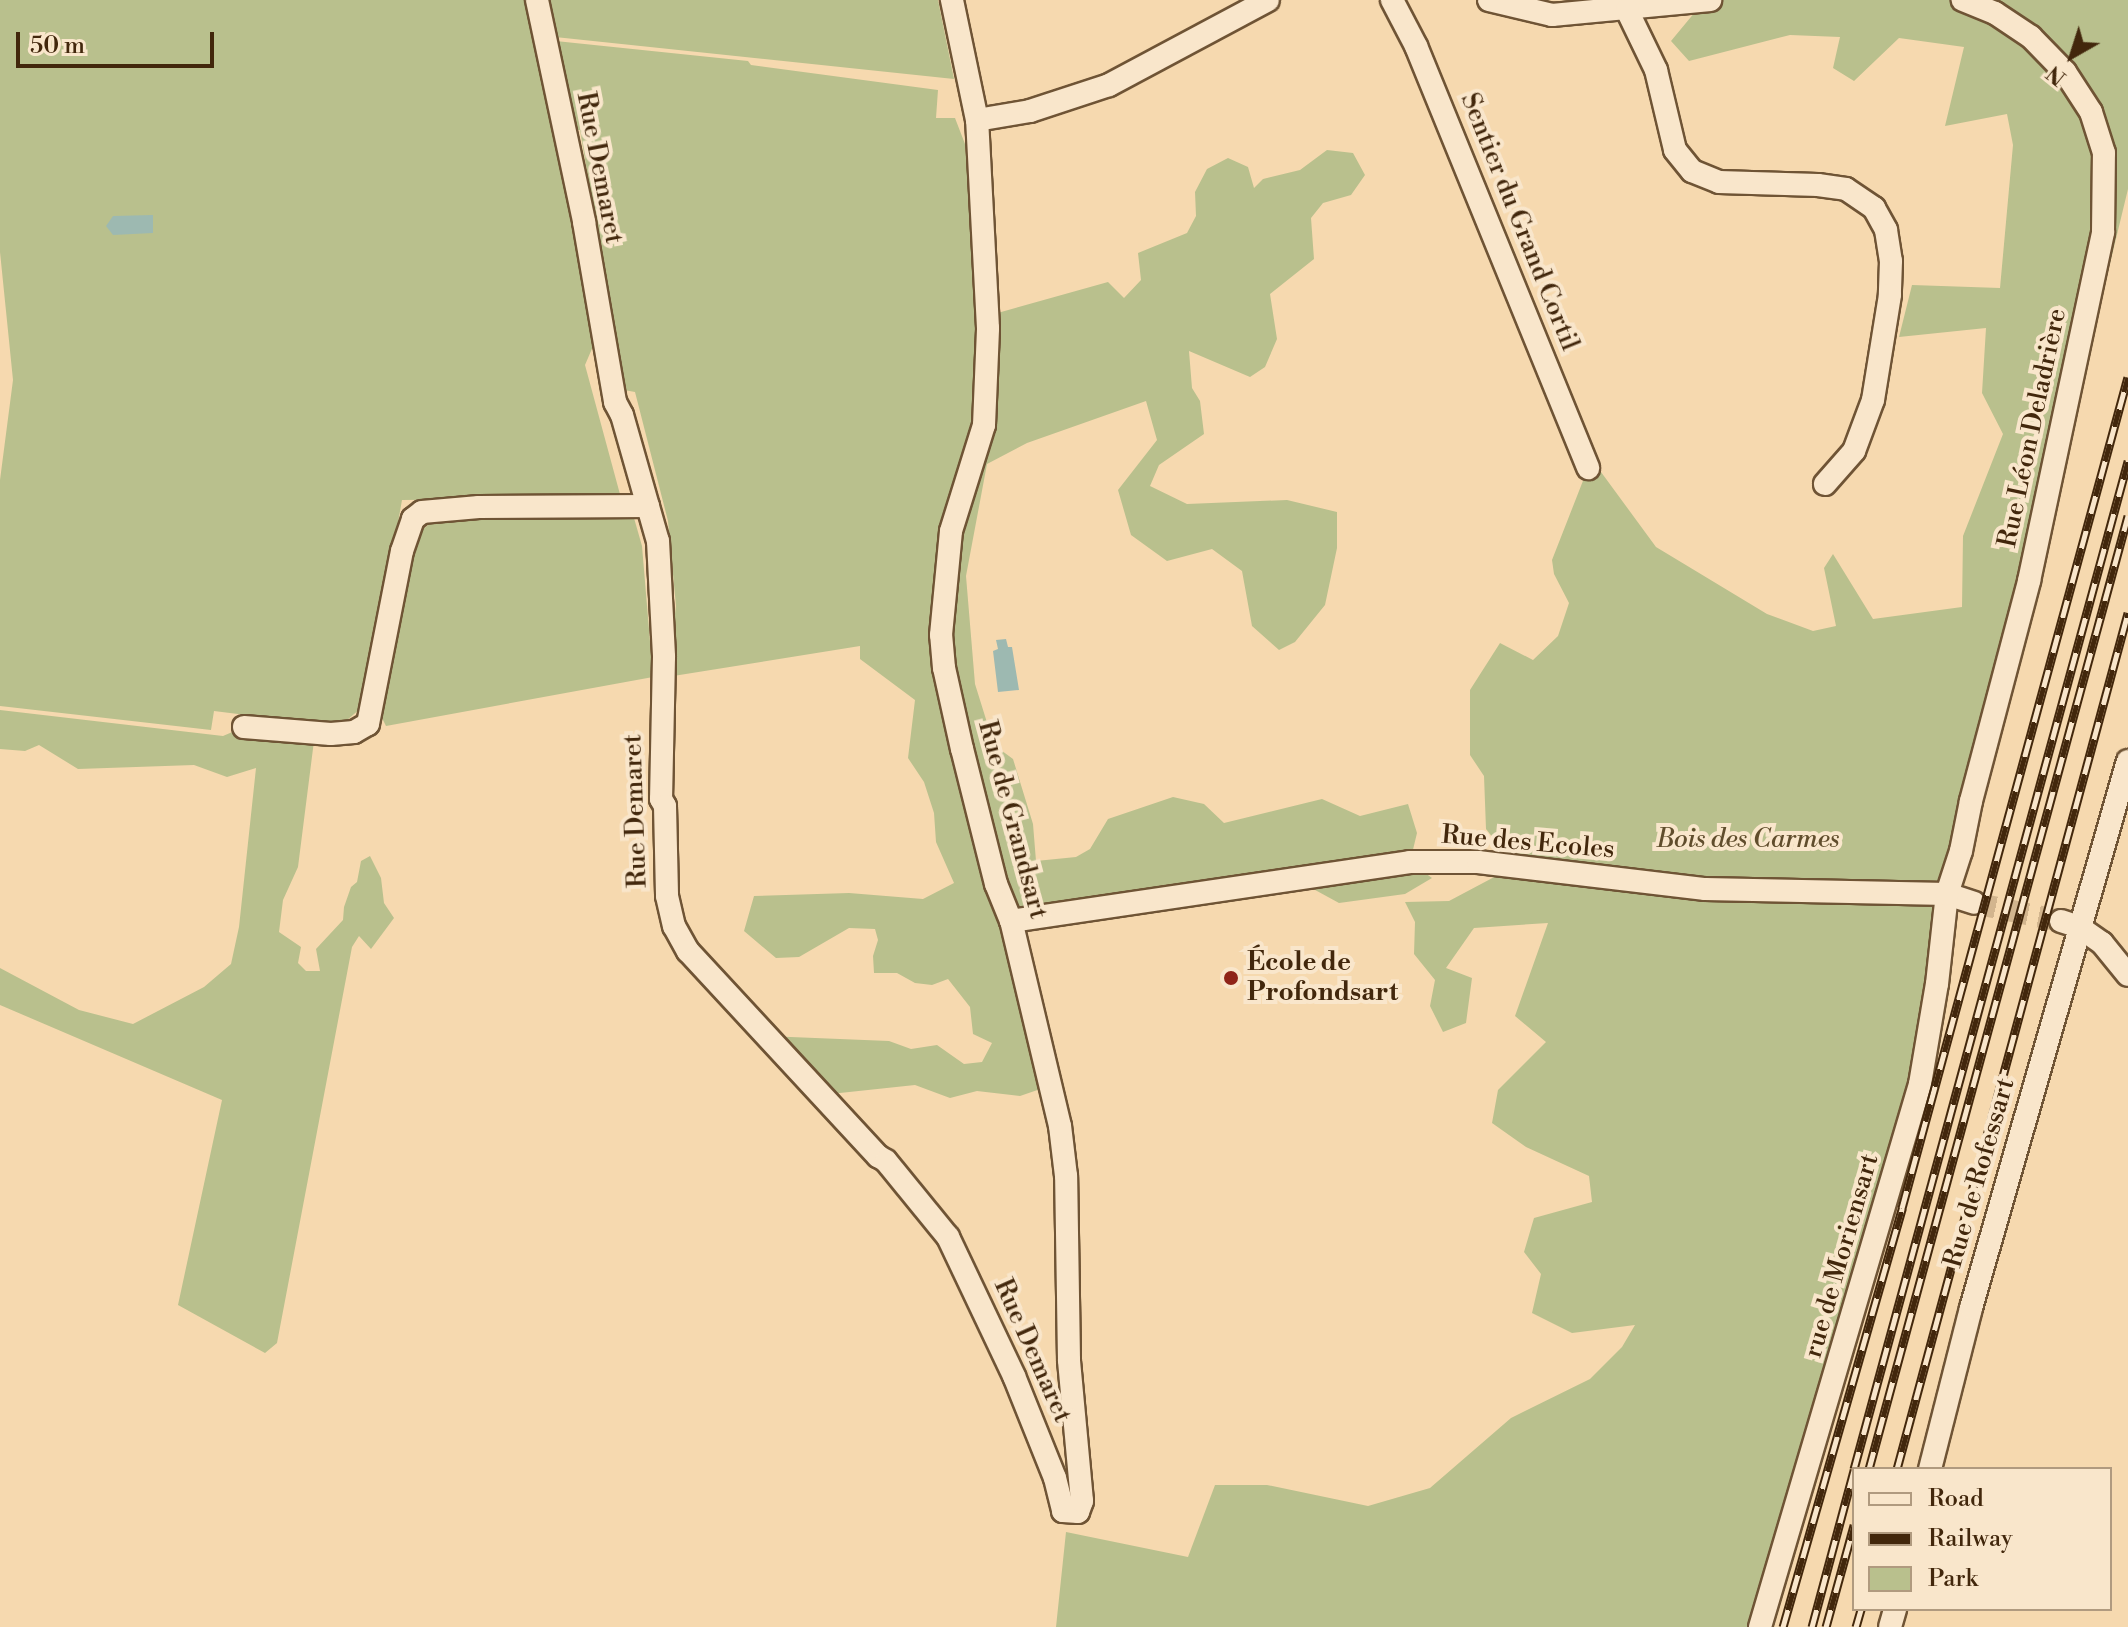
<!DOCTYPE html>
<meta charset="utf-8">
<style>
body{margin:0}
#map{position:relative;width:2128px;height:1627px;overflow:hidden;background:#f6d9af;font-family:"Libre Bodoni",serif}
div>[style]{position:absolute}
.green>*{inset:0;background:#b9c08d}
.water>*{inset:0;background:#9db9b1}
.minor-tunnel>*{height:22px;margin-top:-11px;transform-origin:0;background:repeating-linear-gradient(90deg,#d2b58e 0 22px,transparent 0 33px)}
.roads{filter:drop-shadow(2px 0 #6f5435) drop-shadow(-2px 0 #6f5435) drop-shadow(0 2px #6f5435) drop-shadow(0 -2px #6f5435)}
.minor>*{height:22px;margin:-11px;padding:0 11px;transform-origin:11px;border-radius:11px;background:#f9e6cb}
.rail>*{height:9px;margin-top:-4.5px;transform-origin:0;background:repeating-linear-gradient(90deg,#f9e6cb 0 18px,#42270c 0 36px);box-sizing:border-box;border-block:2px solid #42270c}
.dots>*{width:22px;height:22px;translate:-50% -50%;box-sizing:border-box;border:4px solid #f9e6cb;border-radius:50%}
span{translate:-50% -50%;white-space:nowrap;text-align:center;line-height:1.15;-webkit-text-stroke:8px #f9e6cb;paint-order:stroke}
.street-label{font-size:26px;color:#42270c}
.park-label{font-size:26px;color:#604d2c;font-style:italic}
.poi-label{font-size:26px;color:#42270c;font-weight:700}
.left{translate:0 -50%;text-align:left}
.legend{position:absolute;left:1852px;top:1467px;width:260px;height:144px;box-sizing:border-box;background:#f9e6cb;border:2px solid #b09a7f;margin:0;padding:10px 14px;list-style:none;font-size:24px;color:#42270c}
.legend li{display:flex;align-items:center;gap:16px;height:40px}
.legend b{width:40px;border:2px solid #b09a7f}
.north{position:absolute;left:2032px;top:16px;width:80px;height:80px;-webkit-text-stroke:6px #f9e6cb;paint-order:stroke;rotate:219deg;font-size:22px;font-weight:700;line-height:32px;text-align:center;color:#42270c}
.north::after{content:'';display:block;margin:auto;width:28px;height:36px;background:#42270c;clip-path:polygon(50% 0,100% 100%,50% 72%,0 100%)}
.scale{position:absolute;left:16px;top:32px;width:198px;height:36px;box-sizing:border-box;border:4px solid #42270c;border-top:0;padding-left:10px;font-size:24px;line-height:28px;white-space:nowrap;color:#42270c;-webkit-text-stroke:6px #f9e6cb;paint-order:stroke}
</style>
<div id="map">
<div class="green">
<i style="clip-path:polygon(0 0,537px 0,546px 40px,748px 61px,751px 65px,938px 90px,936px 118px,955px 118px,965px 144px,969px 191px,982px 190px,977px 335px,994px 314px,1108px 282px,1124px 298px,1141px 280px,1138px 253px,1187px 233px,1196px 216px,1195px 192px,1207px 169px,1228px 158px,1248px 167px,1254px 188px,1263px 179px,1300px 170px,1327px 150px,1353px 153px,1365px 175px,1351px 195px,1323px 203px,1311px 218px,1314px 259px,1270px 294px,1277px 339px,1265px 367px,1250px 377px,1189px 351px,1192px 388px,1200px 401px,1204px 434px,1159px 465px,1150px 486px,1187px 504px,1287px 500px,1337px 512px,1337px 548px,1325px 605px,1295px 642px,1279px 650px,1252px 626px,1242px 571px,1212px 549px,1167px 561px,1131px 535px,1118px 490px,1157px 440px,1146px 401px,1027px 443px,987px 464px,966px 576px,975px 684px,994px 745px,1013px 759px,1033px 824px,1036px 861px,1076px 857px,1090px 849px,1108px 819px,1173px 797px,1204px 804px,1224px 823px,1322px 799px,1360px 816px,1408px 804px,1417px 833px,1410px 862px,1432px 878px,1405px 894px,1339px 903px,1306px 885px,1012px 921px,1052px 1085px,1020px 1096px,977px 1091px,950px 1098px,915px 1085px,821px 1095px,766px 1036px,889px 1041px,911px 1049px,937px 1045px,964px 1064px,982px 1062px,992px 1043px,973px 1034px,970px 1007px,948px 979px,932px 985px,915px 983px,897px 973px,874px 973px,873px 956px,878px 940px,875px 929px,849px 928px,799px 957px,776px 958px,744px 931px,754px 896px,849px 893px,923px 899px,954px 883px,936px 842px,934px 813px,924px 782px,908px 758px,915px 700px,860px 659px,860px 646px,667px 677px,676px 606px,668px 521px,635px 392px,624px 390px,580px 130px,564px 130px,594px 344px,585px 365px,621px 498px,402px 500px,369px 686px,361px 708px,346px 721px,319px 724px,214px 711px,211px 730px,0 706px,0 480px,13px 380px,0 252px)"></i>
<i style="clip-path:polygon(548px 0,938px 0,954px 79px,555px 37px)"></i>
<i style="clip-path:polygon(1705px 0,2128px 0,2128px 189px,1905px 1113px,1753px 1627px,1056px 1627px,1066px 1532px,1188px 1557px,1215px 1485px,1267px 1485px,1368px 1506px,1430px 1488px,1511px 1418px,1590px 1379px,1622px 1347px,1635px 1325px,1572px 1333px,1532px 1313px,1541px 1274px,1524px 1252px,1534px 1218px,1592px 1202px,1589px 1176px,1526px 1147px,1492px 1123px,1498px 1090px,1546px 1042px,1515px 1016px,1548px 923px,1474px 928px,1446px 968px,1472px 978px,1466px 1023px,1443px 1032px,1430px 1006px,1435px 980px,1414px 954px,1415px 922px,1405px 902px,1449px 901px,1515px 866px,1486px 829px,1484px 776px,1470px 755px,1470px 690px,1500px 643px,1533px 660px,1558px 636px,1569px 603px,1554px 574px,1552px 560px,1588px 468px,1601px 472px,1656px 547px,1767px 614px,1813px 631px,1836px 626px,1824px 568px,1833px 554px,1873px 619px,1962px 607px,1963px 536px,2003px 434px,1982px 393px,1986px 328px,1899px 337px,1912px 285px,2000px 288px,2013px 145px,2007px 114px,1945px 126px,1964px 47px,1899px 38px,1854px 81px,1833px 68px,1840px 37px,1790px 35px,1689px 61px,1671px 41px)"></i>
<i style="clip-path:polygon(512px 515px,634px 518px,642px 546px,653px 677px,386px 726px,381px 716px,382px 699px,416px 535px,433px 521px)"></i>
<i style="clip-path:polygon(0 710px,223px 736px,244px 727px,315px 733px,298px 867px,283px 900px,279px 932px,301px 947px,298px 963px,306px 971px,320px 971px,316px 949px,343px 920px,344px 907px,351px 887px,357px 882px,361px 861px,370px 856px,381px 878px,384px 903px,394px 918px,371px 949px,359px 936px,352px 947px,277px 1343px,265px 1353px,178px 1305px,222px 1100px,0 1005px,0 968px,79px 1010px,133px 1024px,204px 987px,231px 964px,239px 927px,256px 768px,227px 777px,194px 765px,78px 769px,39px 745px,25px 751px,0 749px)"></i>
</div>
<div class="water">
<i style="clip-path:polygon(153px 215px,153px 233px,113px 235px,106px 226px,113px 216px)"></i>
<i style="clip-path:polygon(1006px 639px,1008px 647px,1012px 647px,1019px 690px,998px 692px,993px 651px,998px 649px,996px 640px)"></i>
</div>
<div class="minor-tunnel">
<i style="left:1974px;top:903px;width:89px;rotate:11.7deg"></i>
</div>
<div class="roads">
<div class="minor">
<i style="left:537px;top:0;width:227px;rotate:78deg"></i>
<i style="left:584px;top:222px;width:183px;rotate:80.2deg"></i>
<i style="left:615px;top:402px;width:15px;rotate:62deg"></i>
<i style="left:622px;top:415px;width:131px;rotate:74.1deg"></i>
<i style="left:658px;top:541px;width:116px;rotate:87deg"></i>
<i style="left:664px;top:657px;width:142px;rotate:91.2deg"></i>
<i style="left:661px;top:799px;width:8px;rotate:60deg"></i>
<i style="left:665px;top:806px;width:90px;rotate:88.7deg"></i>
<i style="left:667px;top:896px;width:31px;rotate:77deg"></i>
<i style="left:674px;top:926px;width:29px;rotate:61deg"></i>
<i style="left:688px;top:951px;width:280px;rotate:47.2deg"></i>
<i style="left:878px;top:1156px;width:9px;rotate:32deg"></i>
<i style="left:886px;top:1161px;width:98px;rotate:50.8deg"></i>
<i style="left:948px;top:1237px;width:154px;rotate:64.6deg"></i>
<i style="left:1014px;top:1376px;width:110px;rotate:68.1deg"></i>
<i style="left:1055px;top:1478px;width:34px;rotate:76deg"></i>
<i style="left:1063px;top:1511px;width:15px;rotate:4deg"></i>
<i style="left:1078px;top:1512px;width:12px;rotate:-70deg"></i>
<i style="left:1082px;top:1501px;width:142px;rotate:-95.3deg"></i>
<i style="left:1069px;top:1360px;width:184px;rotate:-90.9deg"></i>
<i style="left:1066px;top:1176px;width:50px;rotate:-96.8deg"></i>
<i style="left:1060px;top:1126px;width:211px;rotate:-103.4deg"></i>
<i style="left:1011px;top:921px;width:40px;rotate:-112deg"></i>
<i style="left:996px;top:884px;width:139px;rotate:-104.1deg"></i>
<i style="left:962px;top:749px;width:83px;rotate:-102.5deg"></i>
<i style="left:944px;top:668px;width:33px;rotate:-95deg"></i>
<i style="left:941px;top:635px;width:104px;rotate:-84.5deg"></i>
<i style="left:951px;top:531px;width:111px;rotate:-72.7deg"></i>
<i style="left:984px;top:425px;width:97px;rotate:-87.6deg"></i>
<i style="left:988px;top:328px;width:208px;rotate:-93deg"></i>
<i style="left:977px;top:120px;width:123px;rotate:-101.8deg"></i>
<i style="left:1392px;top:0;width:52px;rotate:62.4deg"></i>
<i style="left:1416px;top:46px;width:456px;rotate:67.8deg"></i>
<i style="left:1489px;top:0;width:65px;rotate:13.4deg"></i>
<i style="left:1552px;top:15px;width:159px;rotate:-5.4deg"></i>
<i style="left:1629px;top:0;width:10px;rotate:101deg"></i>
<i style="left:1627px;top:10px;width:67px;rotate:64.2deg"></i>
<i style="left:1656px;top:70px;width:82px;rotate:76.6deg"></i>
<i style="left:1675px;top:150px;width:27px;rotate:51deg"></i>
<i style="left:1692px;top:171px;width:29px;rotate:22deg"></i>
<i style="left:1719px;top:182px;width:99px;rotate:1.7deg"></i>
<i style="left:1818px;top:185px;width:28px;rotate:8deg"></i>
<i style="left:1846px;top:189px;width:34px;rotate:34deg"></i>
<i style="left:1874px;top:208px;width:25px;rotate:61deg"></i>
<i style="left:1886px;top:230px;width:31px;rotate:81deg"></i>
<i style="left:1891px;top:261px;width:34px;rotate:92deg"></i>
<i style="left:1890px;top:295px;width:106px;rotate:99.2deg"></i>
<i style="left:1873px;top:400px;width:54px;rotate:110.4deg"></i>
<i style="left:1854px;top:451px;width:44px;rotate:131.3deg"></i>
<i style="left:977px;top:120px;width:54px;rotate:-9.6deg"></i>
<i style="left:1030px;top:111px;width:83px;rotate:-18.2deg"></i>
<i style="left:1109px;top:85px;width:180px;rotate:-28.1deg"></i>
<i style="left:244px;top:727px;width:87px;rotate:4.6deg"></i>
<i style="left:331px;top:734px;width:23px;rotate:-5deg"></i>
<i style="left:354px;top:732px;width:16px;rotate:-30deg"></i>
<i style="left:368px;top:724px;width:176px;rotate:-78.9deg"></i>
<i style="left:402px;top:551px;width:34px;rotate:-71deg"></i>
<i style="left:413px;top:519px;width:11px;rotate:-38deg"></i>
<i style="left:422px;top:512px;width:57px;rotate:-5deg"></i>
<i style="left:479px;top:507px;width:169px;rotate:-0.3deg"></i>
<i style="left:1011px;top:921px;width:403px;rotate:-8.4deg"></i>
<i style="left:1410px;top:862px;width:68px"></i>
<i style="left:1478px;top:862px;width:229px;rotate:6.8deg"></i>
<i style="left:1705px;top:889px;width:242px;rotate:1.2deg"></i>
<i style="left:1947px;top:894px;width:28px;rotate:18deg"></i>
<i style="left:2061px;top:921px;width:19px;rotate:18deg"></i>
<i style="left:2079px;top:927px;width:28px;rotate:35deg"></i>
<i style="left:2102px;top:943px;width:41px;rotate:50.9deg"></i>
<i style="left:1930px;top:1469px;width:166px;rotate:-75.7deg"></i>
<i style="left:1971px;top:1308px;width:569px;rotate:-73.99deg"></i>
<i style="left:1760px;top:1627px;width:566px;rotate:-73.58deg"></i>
<i style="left:1920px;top:1084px;width:101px;rotate:-80.4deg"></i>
<i style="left:1937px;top:984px;width:91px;rotate:-83.7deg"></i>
<i style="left:1947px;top:894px;width:45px;rotate:-72deg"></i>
<i style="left:1961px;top:851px;width:51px;rotate:-78.7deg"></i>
<i style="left:1971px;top:801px;width:228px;rotate:-75.2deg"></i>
<i style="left:2029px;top:581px;width:357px;rotate:-78deg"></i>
<i style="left:2103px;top:232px;width:79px;rotate:-89.3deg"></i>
<i style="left:2104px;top:153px;width:43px;rotate:-107.6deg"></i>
<i style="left:2091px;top:112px;width:48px;rotate:-123deg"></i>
<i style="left:2065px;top:72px;width:49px;rotate:-134.2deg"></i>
<i style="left:2031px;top:37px;width:43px;rotate:-146.3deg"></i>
<i style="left:1995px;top:13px;width:35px;rotate:-158deg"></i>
<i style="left:1890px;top:1627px;width:19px;rotate:-74deg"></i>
</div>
</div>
<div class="rail">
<i style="left:1854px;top:1469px;width:1045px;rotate:-74.79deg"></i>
<i style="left:1869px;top:1469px;width:988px;rotate:-74.8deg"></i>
<i style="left:1897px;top:1469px;width:887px;rotate:-74.9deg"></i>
<i style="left:1783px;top:1627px;width:436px;rotate:-74.1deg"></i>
<i style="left:1902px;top:1208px;width:861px;rotate:-74.79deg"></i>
<i style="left:1812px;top:1627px;width:163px;rotate:-75deg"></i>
<i style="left:1826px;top:1627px;width:106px;rotate:-74.6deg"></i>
<i style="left:1856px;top:1627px;width:19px;rotate:-74deg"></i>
</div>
<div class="dots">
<i style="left:1231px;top:978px;background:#8f2418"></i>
</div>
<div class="street-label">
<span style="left:599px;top:168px;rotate:79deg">Rue Demaret</span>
<span style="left:1519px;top:222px;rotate:68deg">Sentier du Grand Cortil</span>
<span style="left:2033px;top:428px;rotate:-78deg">Rue Léon Deladrière</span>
<span style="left:636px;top:811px;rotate:-92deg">Rue Demaret</span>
<span style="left:1012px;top:820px;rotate:75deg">Rue de Grandsart</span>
<span style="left:1528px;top:843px;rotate:5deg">Rue des Ecoles</span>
<span style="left:1980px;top:1173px;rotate:-74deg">Rue de Rofessart</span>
<span style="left:1842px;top:1256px;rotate:-74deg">rue de Moriensart</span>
<span style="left:1032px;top:1351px;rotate:66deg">Rue Demaret</span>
</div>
<div class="park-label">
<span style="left:1748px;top:840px">Bois des Carmes</span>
</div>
<div class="poi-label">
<span class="left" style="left:1247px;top:978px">École de<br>Profondsart</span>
</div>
<ul class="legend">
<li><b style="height:10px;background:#f9e6cb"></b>Road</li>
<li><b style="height:10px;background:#42270c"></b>Railway</li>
<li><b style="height:22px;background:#b9c08d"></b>Park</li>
</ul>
<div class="north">N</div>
<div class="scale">50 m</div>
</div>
